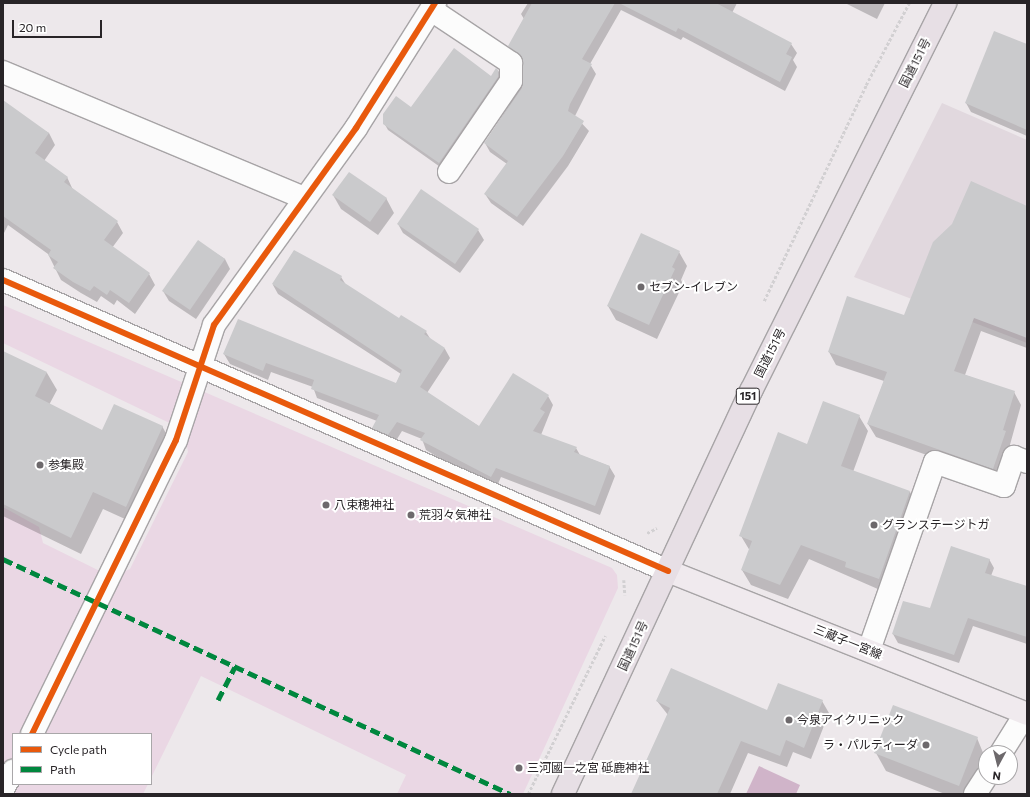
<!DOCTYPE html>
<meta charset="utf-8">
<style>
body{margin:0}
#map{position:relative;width:1030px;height:797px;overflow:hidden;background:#ede8eb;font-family:Commissioner,"Noto Sans JP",sans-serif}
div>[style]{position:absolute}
.built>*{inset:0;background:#e1d8de}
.green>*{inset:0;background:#ead7e4}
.water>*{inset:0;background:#d0b4c9}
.shadow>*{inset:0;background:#0003}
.building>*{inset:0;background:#cacacc}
.path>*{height:2.5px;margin-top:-1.25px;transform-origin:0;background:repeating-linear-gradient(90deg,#d2d0d2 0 3px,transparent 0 5px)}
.roads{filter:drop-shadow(1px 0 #a7a4a6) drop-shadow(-1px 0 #a7a4a6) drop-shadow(0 1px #a7a4a6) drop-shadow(0 -1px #a7a4a6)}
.minor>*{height:22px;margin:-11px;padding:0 11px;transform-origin:11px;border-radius:11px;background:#fcfcfc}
.major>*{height:22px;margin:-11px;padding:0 11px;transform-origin:11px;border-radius:11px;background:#f0eaee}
.highway>*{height:22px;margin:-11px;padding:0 11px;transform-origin:11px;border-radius:11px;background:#e7dfe5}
.quiet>*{height:5px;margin-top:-2.5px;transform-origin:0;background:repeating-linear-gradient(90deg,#00873e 0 10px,transparent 0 15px)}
.cycleway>*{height:6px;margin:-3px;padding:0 3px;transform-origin:3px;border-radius:3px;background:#e8590c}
.dots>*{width:11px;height:11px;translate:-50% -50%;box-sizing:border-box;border:2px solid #fff;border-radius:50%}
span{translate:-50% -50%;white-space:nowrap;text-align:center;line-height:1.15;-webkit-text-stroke:4px #fff;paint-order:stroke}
.shield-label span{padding:1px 3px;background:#fff;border:1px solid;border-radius:3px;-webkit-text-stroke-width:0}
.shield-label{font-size:11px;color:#282427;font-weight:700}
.street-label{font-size:12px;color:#282427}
.poi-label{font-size:12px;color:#282427}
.left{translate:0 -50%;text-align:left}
.right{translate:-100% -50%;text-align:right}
.frame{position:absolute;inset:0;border:4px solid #282427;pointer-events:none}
.legend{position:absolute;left:12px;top:733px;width:140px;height:52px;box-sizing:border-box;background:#fff;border:1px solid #a9a7a9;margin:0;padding:5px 7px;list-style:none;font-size:12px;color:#282427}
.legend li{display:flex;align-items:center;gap:8px;height:20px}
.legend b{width:20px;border:1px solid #a9a7a9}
.north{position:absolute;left:978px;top:745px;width:40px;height:40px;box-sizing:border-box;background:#fff;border:1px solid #a9a7a9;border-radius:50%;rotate:187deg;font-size:11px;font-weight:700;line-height:16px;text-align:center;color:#282427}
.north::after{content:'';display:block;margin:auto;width:14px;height:18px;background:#6d696c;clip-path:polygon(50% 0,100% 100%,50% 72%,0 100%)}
.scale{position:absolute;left:12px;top:20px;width:90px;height:18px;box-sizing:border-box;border:2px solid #282427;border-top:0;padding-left:5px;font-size:12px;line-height:14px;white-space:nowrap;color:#282427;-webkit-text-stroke:3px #fff;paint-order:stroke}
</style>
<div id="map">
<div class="built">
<i style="clip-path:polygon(942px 103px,1027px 140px,1027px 343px,854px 277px)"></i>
</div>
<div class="green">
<i style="clip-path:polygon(3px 305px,612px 568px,617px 575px,618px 588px,523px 794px,397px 794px,406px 775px,201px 676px,151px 778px,151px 734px,13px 734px,13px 784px,148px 784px,143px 794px,3px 794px,3px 507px,39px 527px,43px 543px,112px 577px,130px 569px,188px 452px,184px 430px,3px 343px)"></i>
</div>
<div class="water">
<i style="clip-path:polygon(759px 766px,800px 785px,796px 794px,746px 794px)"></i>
</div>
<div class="shadow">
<i style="clip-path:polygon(528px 3px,737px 3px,732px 13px,791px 44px,797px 53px,793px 60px,797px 67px,785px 91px,683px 37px,681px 40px,621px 10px,590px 64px,596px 74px,575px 116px,589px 131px,568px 166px,523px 226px,491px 203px,485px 194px,507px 164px,490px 152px,485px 143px,524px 82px,523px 62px,509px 46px,524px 19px,521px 14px)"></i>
<i style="clip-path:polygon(845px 3px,885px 3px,877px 19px)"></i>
<i style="clip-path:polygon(1027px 45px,1027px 136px,971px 112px,966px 103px)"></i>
<i style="clip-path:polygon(498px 70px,502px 78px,443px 169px,388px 130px,384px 123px,411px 109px,491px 78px)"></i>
<i style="clip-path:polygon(3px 108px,49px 133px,55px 145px,44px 161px,67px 177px,73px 190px,117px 222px,123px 233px,112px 248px,149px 274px,155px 285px,135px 314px,117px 300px,114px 305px,101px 296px,97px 302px,81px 293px,61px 280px,48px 254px,8px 225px,3px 235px)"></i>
<i style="clip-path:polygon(333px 195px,386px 198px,394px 213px,378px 235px,341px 209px)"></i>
<i style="clip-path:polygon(1027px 207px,1027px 348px,981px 331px,965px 375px,1014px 392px,1021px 405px,1000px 481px,876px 437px,868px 424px,884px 381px,836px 365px,829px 352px,905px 317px)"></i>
<i style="clip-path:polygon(398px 224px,478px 230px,484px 240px,460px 273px,403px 233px)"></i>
<i style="clip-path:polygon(198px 242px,225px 259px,230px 269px,196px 319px,169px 301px,163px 291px)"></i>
<i style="clip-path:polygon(294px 251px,341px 277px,346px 285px,399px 320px,426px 332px,431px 340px,445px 349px,450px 358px,427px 393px,480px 427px,548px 396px,553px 405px,541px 435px,576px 448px,580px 455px,609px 466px,615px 476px,600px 515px,501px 477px,497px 486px,441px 459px,426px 450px,422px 439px,402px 431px,394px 444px,379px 437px,373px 428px,377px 421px,317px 398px,313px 387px,271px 372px,268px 380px,230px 364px,224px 354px,396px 384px,401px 374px,278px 294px,273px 285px)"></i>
<i style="clip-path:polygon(679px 252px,687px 266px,681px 280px,683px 284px,657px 339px,616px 320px,608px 306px)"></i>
<i style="clip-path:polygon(3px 352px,47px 373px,57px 390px,49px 405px,103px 431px,162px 426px,172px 444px,136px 524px,103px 509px,81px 554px,3px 516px)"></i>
<i style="clip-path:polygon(859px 416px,868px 431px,853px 472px,910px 492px,918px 507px,887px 593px,809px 559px,788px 599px,751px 585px,742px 570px,750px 551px,741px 536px,808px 446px)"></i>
<i style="clip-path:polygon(989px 559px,994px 568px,991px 576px,1027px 587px,1027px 644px,973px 626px,959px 663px,898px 643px,893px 634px,931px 609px)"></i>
<i style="clip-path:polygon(657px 701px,767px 712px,822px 701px,829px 713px,811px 759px,793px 752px,787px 767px,748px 753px,730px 794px,632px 794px,668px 715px)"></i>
<i style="clip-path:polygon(977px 738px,986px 760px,973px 794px,945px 794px,886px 771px,876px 753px)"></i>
</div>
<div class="building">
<i style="clip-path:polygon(532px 3px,615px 3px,582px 59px,592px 64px,570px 104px,568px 111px,584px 121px,563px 156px,517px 217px,484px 194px,508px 161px,484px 143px,522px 88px,522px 57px,508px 46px)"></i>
<i style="clip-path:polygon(619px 3px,716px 3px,792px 43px,786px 54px,792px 57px,780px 82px,678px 28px,676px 32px)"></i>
<i style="clip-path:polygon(994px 31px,1027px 44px,1027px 130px,965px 103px)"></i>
<i style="clip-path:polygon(454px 48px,491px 76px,496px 68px,498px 70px,498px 77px,439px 163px,383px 124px,383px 114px,396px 96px,411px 107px)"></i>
<i style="clip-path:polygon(3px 100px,49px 133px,35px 153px,68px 177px,64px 182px,118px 221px,104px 240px,150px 273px,129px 303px,110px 290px,107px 295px,94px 286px,90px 291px,73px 282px,53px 268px,58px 262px,48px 255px,51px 250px,3px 216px)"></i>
<i style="clip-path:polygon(349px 172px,387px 198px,370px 222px,332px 195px)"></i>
<i style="clip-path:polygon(971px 181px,1027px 206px,1027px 338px,974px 318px,954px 371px,1015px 391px,1003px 430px,1006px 431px,993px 469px,867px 424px,887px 372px,828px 352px,847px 296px,904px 315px,933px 242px,952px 224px)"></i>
<i style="clip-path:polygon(421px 189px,479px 229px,455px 264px,397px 224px)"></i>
<i style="clip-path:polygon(641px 233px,680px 251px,672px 267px,675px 269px,649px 325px,607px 306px)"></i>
<i style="clip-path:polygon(198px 240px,225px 259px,190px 310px,162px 291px)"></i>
<i style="clip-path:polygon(294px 250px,342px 276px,340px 280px,399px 318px,401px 315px,427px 331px,424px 334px,445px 348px,420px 387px,479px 426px,513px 373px,549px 395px,540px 409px,545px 412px,533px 431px,577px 447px,574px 452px,610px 466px,595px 506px,496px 468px,491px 477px,420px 440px,425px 433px,397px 422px,388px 435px,372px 428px,379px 415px,311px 389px,314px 380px,266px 363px,263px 371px,223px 354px,238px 319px,396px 383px,402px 370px,272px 284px)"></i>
<i style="clip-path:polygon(3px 351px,47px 372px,35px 396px,102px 430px,114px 404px,163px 426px,126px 507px,93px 492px,71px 538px,3px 504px)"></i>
<i style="clip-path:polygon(823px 401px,860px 415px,841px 466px,910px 491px,879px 579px,845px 567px,846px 562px,801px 545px,780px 585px,741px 570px,752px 541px,739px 536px,778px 432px,807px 444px)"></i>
<i style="clip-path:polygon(951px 546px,990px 559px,985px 573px,1027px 586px,1027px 637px,968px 618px,954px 655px,892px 634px,903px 601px,930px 608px)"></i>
<i style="clip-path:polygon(671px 668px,767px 710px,778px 683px,823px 700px,804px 748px,786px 740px,780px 756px,741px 741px,717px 794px,631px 794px,670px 708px,656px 701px)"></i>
<i style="clip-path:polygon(893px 705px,978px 737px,959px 786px,874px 753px)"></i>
</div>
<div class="path">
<i style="left:764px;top:301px;width:239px;rotate:-64.7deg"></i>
<i style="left:866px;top:85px;width:93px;rotate:-62.3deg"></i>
<i style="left:647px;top:533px;width:11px;rotate:-27deg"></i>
<i style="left:624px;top:580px;width:15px;rotate:86deg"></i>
<i style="left:528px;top:794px;width:176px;rotate:-64deg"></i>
</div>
<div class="roads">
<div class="minor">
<i style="left:433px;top:11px;width:94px;rotate:33.7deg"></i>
<i style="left:511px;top:63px;width:18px;rotate:90deg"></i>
<i style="left:511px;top:81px;width:110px;rotate:124.3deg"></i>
<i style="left:3px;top:72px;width:326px;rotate:22.7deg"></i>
<i style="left:3px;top:280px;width:726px;rotate:23.63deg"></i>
<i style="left:869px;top:650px;width:199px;rotate:-70.7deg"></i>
<i style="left:935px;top:462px;width:73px;rotate:19.2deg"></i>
<i style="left:1004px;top:486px;width:31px;rotate:-71deg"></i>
<i style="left:1014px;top:457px;width:14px;rotate:21deg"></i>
<i style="left:32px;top:734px;width:327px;rotate:-63.9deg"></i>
<i style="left:176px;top:440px;width:121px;rotate:-71.7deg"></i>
<i style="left:214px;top:325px;width:243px;rotate:-54.2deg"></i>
<i style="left:356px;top:128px;width:148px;rotate:-57.7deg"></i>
<i style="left:1001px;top:753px;width:47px;rotate:-58deg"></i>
<i style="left:3px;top:789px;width:21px;rotate:-61deg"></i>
<i style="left:975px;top:794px;width:20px;rotate:-57deg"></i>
</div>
<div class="major">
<i style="left:668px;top:571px;width:386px;rotate:21.7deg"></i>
</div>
<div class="highway">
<i style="left:563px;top:794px;width:445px;rotate:-65deg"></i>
<i style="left:751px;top:391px;width:434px;rotate:-63.4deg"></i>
</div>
</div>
<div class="quiet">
<i style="left:3px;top:559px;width:559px;rotate:24.87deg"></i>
<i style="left:218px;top:700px;width:37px;rotate:-63deg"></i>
</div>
<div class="cycleway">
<i style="left:3px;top:280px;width:726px;rotate:23.63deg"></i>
<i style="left:32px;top:734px;width:327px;rotate:-63.9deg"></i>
<i style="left:176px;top:440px;width:121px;rotate:-71.7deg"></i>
<i style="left:214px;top:325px;width:243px;rotate:-54.2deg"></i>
<i style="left:356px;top:128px;width:148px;rotate:-57.7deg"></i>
</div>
<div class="dots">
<i style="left:641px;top:287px;background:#6d696c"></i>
<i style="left:40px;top:465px;background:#6d696c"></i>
<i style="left:326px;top:505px;background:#6d696c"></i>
<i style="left:411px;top:515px;background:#6d696c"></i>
<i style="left:874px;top:525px;background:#6d696c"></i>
<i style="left:789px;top:720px;background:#6d696c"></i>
<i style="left:926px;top:745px;background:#6d696c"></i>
<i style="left:519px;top:768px;background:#6d696c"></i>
</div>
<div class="shield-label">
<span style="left:748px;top:396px">151</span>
</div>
<div class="street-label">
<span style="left:915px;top:63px;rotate:-63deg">国道151号</span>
<span style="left:770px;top:353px;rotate:-63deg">国道151号</span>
<span style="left:848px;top:642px;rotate:22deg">三蔵子一宮線</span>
<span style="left:633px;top:646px;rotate:-65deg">国道151号</span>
</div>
<div class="poi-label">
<span class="left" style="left:649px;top:287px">セブン-イレブン</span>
<span class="left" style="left:48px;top:465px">参集殿</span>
<span class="left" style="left:334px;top:505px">八束穂神社</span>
<span class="left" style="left:419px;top:515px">荒羽々気神社</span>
<span class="left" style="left:882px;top:525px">グランステージトガ</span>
<span class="left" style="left:797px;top:720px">今泉アイクリニック</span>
<span class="right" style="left:918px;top:745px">ラ・パルティーダ</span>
<span class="left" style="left:527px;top:768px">三河國一之宮 砥鹿神社</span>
</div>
<div class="frame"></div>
<ul class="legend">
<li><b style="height:5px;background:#e8590c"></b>Cycle path</li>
<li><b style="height:5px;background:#00873e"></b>Path</li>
</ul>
<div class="north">N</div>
<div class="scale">20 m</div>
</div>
